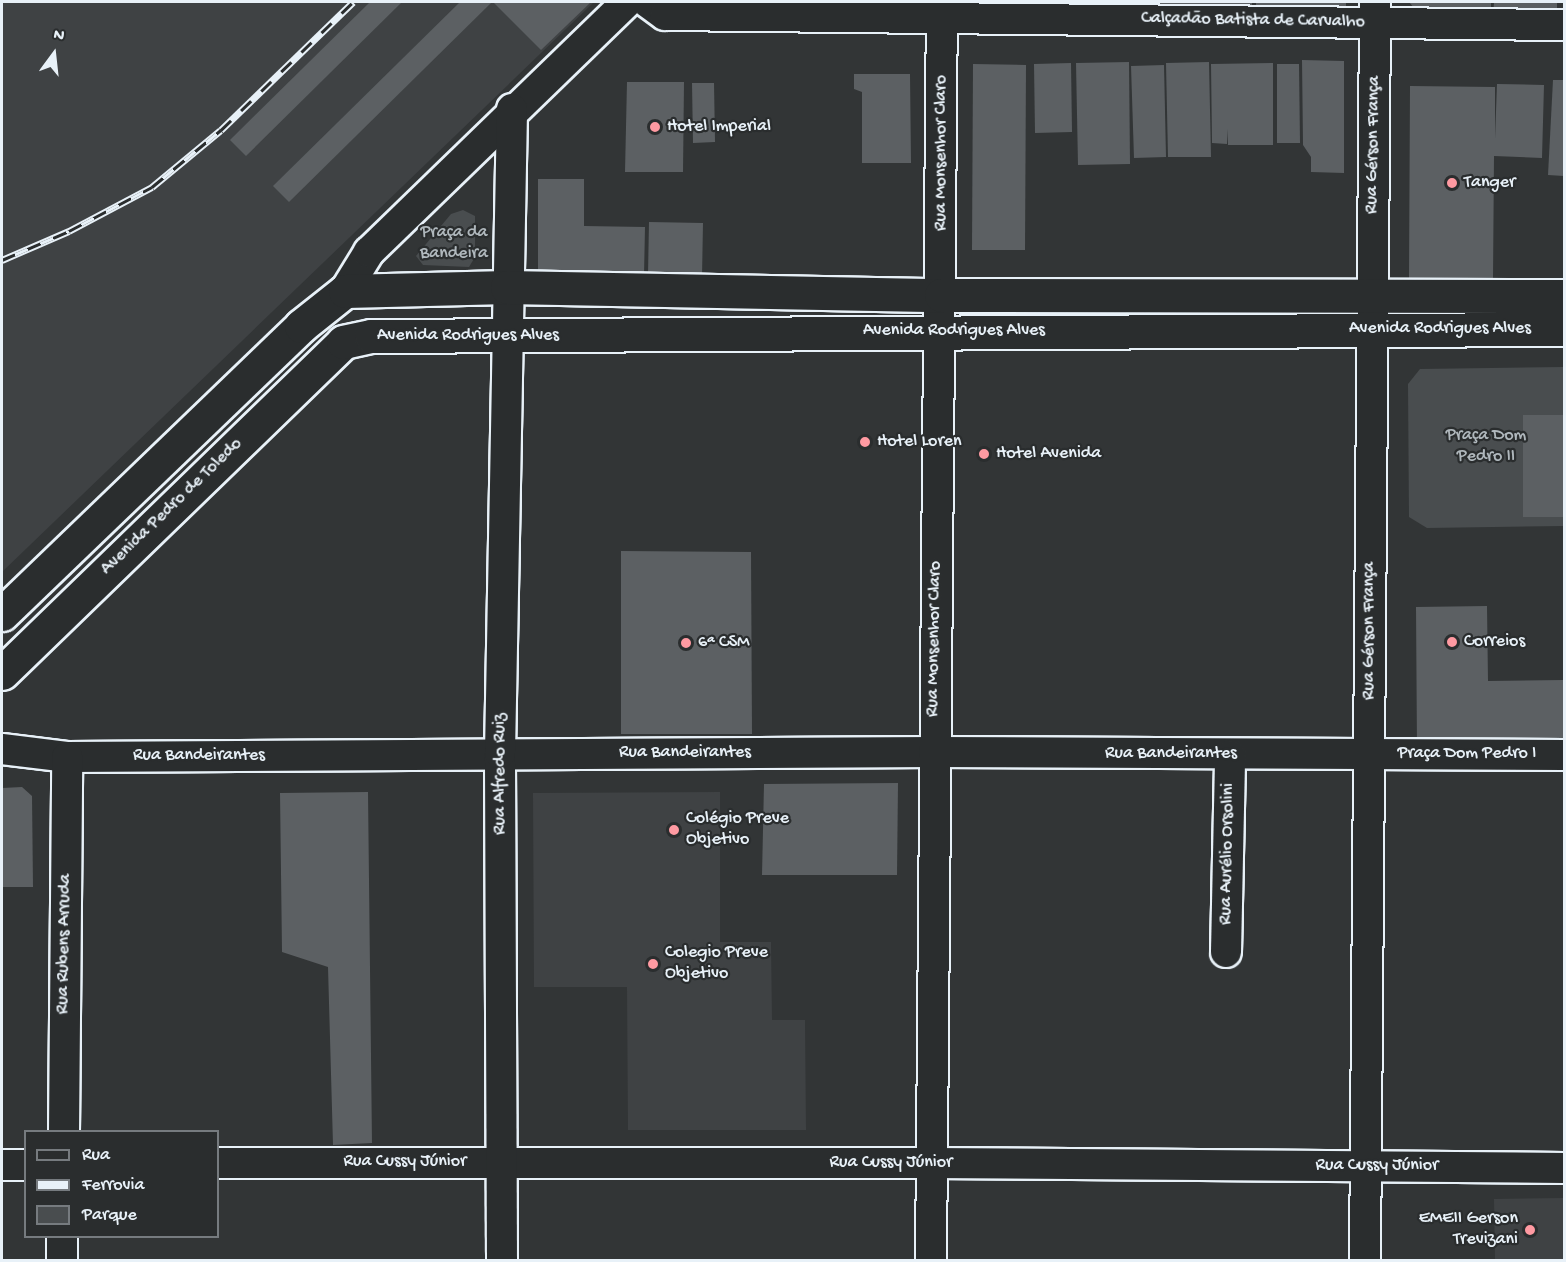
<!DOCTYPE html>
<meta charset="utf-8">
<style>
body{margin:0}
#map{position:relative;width:1566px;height:1262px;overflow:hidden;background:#323536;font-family:"Gochi Hand",sans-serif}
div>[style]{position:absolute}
.built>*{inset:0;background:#3f4244}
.green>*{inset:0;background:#494d4f}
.building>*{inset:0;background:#5c6063}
.roads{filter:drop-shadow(2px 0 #e8f1f8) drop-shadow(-2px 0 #e8f1f8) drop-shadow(0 2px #e8f1f8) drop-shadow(0 -2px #e8f1f8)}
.minor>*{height:30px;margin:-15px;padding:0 15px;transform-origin:15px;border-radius:15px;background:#2a2d2e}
.major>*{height:33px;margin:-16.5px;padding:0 16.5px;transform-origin:16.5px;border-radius:16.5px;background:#2a2d2e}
.rail>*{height:7px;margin-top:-3.5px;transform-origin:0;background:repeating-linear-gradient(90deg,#2a2d2e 0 14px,#e8f1f8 0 28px);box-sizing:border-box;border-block:2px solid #e8f1f8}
.dots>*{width:16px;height:16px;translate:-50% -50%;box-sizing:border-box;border:3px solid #2a2d2e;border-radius:50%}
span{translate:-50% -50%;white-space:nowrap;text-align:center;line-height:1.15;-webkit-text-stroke:4.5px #2a2d2e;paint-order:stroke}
.street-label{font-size:18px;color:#e8f1f8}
.poi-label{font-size:18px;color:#e8f1f8}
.left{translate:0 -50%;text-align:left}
.right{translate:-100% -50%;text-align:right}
.park-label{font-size:18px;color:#b0b8bd}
.frame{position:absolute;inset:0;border:3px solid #e8f1f8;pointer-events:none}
.legend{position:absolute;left:24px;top:1130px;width:195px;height:108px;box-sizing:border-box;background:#2a2d2e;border:2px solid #767b7f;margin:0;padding:8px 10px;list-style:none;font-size:18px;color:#e8f1f8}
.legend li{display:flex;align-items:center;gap:12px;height:30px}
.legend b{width:30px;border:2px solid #767b7f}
.north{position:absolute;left:24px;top:24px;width:60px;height:60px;-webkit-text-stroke:4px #2a2d2e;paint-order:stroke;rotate:15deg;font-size:16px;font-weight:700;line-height:24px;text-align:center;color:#e8f1f8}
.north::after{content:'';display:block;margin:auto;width:21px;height:27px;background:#e8f1f8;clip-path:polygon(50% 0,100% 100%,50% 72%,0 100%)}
</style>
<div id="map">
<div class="built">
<i style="clip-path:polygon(2px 2px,594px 2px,2px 572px)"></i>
<i style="clip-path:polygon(720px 792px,720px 942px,771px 942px,772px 1020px,805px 1020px,806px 1130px,628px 1130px,627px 987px,534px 987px,533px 793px)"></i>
<i style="clip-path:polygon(1564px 1198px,1564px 1260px,1495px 1260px,1494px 1199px)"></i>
</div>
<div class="green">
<i style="clip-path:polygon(463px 210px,475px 216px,475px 257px,469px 267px,423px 265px,416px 256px,451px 214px)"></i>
<i style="clip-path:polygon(1564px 367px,1564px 526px,1427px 528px,1409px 517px,1408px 384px,1420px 369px)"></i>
</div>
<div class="building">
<i style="clip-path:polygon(370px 2px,402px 2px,246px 156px,230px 140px)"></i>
<i style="clip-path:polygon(460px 2px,492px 2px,289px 202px,273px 186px)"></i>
<i style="clip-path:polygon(493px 2px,591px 2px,541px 50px)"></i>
<i style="clip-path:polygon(974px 2px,1068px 2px,1068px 10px,987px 11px)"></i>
<i style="clip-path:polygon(1080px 2px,1252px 2px,1252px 9px,1080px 8px)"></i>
<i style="clip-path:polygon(1256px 2px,1346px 2px,1346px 14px,1256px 10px)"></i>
<i style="clip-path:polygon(1409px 2px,1491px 2px,1491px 21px,1421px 16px)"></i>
<i style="clip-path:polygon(1494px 2px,1557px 2px,1557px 20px,1493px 19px)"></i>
<i style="clip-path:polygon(1302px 60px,1344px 61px,1344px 173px,1311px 172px,1311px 157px,1303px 145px)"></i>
<i style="clip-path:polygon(1129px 62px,1130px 164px,1078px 165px,1076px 63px)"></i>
<i style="clip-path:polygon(1209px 62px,1211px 157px,1168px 157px,1166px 63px)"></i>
<i style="clip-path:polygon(1071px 63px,1072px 132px,1035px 133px,1034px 64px)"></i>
<i style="clip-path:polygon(1273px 63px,1273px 145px,1228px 145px,1228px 129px,1227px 144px,1212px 143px,1211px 64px)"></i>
<i style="clip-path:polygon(973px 64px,1026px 65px,1025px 250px,972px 250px)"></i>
<i style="clip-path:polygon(1277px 64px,1299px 64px,1300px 143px,1277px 143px)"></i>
<i style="clip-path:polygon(1164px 65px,1166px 157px,1134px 158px,1131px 66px)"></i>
<i style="clip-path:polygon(854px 74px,910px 74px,911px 163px,862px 163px,862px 92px,854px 89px)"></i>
<i style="clip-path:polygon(1553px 80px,1564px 80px,1564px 176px,1548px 175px)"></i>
<i style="clip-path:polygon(627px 82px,684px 82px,683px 172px,625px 172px)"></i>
<i style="clip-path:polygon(692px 83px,714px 83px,715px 142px,693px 143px)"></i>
<i style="clip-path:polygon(1497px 84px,1544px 85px,1542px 158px,1494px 156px,1493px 280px,1409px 278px,1410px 86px,1495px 87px,1495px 139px)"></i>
<i style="clip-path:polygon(538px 179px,584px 179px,584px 226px,645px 227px,644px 276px,538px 275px)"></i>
<i style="clip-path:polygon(649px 222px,703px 223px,702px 277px,648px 275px)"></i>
<i style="clip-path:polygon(1523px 415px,1564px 415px,1564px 517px,1523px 517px)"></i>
<i style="clip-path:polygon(621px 551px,751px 552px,752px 734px,621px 734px)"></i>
<i style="clip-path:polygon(1487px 606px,1488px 681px,1564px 680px,1564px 749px,1417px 750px,1416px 607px)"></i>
<i style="clip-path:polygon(898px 783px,897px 875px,762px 875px,764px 784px)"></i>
<i style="clip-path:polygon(22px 787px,32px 796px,33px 887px,2px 887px,2px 788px)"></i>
<i style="clip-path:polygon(368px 792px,372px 1143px,333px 1145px,328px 967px,282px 952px,280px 793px)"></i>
</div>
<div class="roads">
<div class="minor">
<i style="left:647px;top:2px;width:22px;rotate:36deg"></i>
<i style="left:665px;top:15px;width:899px;rotate:0.64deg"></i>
<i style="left:345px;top:291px;width:46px;rotate:-58.4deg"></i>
<i style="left:369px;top:252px;width:359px;rotate:-44.1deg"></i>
<i style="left:2px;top:749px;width:65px;rotate:7deg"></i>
<i style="left:67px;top:757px;width:867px;rotate:-0.33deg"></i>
<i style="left:934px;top:752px;width:630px;rotate:0.27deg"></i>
<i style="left:1226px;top:952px;width:197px;rotate:-88.8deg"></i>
<i style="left:64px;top:1132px;width:375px;rotate:-89.5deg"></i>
<i style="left:218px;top:1163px;width:714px"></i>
<i style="left:932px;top:1163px;width:632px;rotate:0.45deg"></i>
<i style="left:2px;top:1165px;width:24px"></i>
<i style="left:62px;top:1260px;width:24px;rotate:-90deg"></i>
<i style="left:502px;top:1260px;width:507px;rotate:-90.23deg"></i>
<i style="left:500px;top:753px;width:644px;rotate:-88.93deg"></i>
<i style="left:931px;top:1260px;width:1258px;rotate:-89.5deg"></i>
<i style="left:1365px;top:1260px;width:1258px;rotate:-89.54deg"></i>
</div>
<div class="major">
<i style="left:2px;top:614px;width:415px;rotate:-43.9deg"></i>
<i style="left:301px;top:326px;width:56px;rotate:-38.5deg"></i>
<i style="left:345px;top:291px;width:162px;rotate:-1.4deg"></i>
<i style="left:507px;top:287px;width:434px;rotate:1.1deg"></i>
<i style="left:941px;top:295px;width:623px;rotate:0.09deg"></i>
<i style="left:2px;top:673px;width:475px;rotate:-44.1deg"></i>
<i style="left:343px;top:342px;width:29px;rotate:-12deg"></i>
<i style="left:371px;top:336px;width:1193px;rotate:-0.34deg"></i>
</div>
</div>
<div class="rail">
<i style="left:2px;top:260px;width:73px;rotate:-23.4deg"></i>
<i style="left:69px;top:231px;width:94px;rotate:-27.9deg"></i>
<i style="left:152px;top:187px;width:89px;rotate:-39.6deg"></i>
<i style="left:221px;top:130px;width:184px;rotate:-44.1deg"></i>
</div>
<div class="dots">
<i style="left:655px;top:127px;background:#ff9aa2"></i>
<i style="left:1452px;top:183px;background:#ff9aa2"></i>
<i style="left:865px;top:442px;background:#ff9aa2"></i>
<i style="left:984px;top:454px;background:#ff9aa2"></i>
<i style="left:1452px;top:642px;background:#ff9aa2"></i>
<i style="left:686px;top:643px;background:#ff9aa2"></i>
<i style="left:674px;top:830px;background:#ff9aa2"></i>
<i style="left:653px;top:964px;background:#ff9aa2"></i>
<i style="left:1530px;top:1230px;background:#ff9aa2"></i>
</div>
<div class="street-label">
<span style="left:1253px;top:21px;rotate:1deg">Calçadão Batista de Carvalho</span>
<span style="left:1374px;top:145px;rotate:-89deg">Rua Gérson França</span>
<span style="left:942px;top:153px;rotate:-90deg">Rua Monsenhor Claro</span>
<span style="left:1440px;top:329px">Avenida Rodrigues Alves</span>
<span style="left:954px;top:331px">Avenida Rodrigues Alves</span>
<span style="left:468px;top:336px">Avenida Rodrigues Alves</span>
<span style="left:172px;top:507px;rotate:-44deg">Avenida Pedro de Toledo</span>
<span style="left:1370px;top:631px;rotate:-90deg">Rua Gérson França</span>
<span style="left:935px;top:639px;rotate:-89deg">Rua Monsenhor Claro</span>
<span style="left:685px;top:753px">Rua Bandeirantes</span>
<span style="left:1171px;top:754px">Rua Bandeirantes</span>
<span style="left:1467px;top:754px">Praça Dom Pedro I</span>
<span style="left:199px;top:756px">Rua Bandeirantes</span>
<span style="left:501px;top:774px;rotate:-90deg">Rua Alfredo Ruiz</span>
<span style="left:1228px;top:854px;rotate:-89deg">Rua Aurélio Orsolini</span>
<span style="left:65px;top:944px;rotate:-89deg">Rua Rubens Arruda</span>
<span style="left:405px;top:1162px">Rua Cussy Júnior</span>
<span style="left:891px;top:1163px">Rua Cussy Júnior</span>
<span style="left:1377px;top:1166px">Rua Cussy Júnior</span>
</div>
<div class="poi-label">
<span class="left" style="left:667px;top:127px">Hotel Imperial</span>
<span class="left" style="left:1464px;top:183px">Tanger</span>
<span class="left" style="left:877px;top:442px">Hotel Loren</span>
<span class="left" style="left:996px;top:454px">Hotel Avenida</span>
<span class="left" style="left:1464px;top:642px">Correios</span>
<span class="left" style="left:698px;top:643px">6ª CSM</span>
<span class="left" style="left:686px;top:830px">Colégio Preve<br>Objetivo</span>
<span class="left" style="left:665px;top:964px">Colegio Preve<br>Objetivo</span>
<span class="right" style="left:1518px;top:1230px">EMEII Gerson<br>Trevizani</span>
</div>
<div class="park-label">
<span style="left:454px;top:244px">Praça da<br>Bandeira</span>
<span style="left:1486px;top:447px">Praça Dom<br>Pedro II</span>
</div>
<div class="frame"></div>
<ul class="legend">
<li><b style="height:8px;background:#2a2d2e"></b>Rua</li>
<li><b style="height:8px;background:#e8f1f8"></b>Ferrovia</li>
<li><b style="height:16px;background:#494d4f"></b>Parque</li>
</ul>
<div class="north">N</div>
</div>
